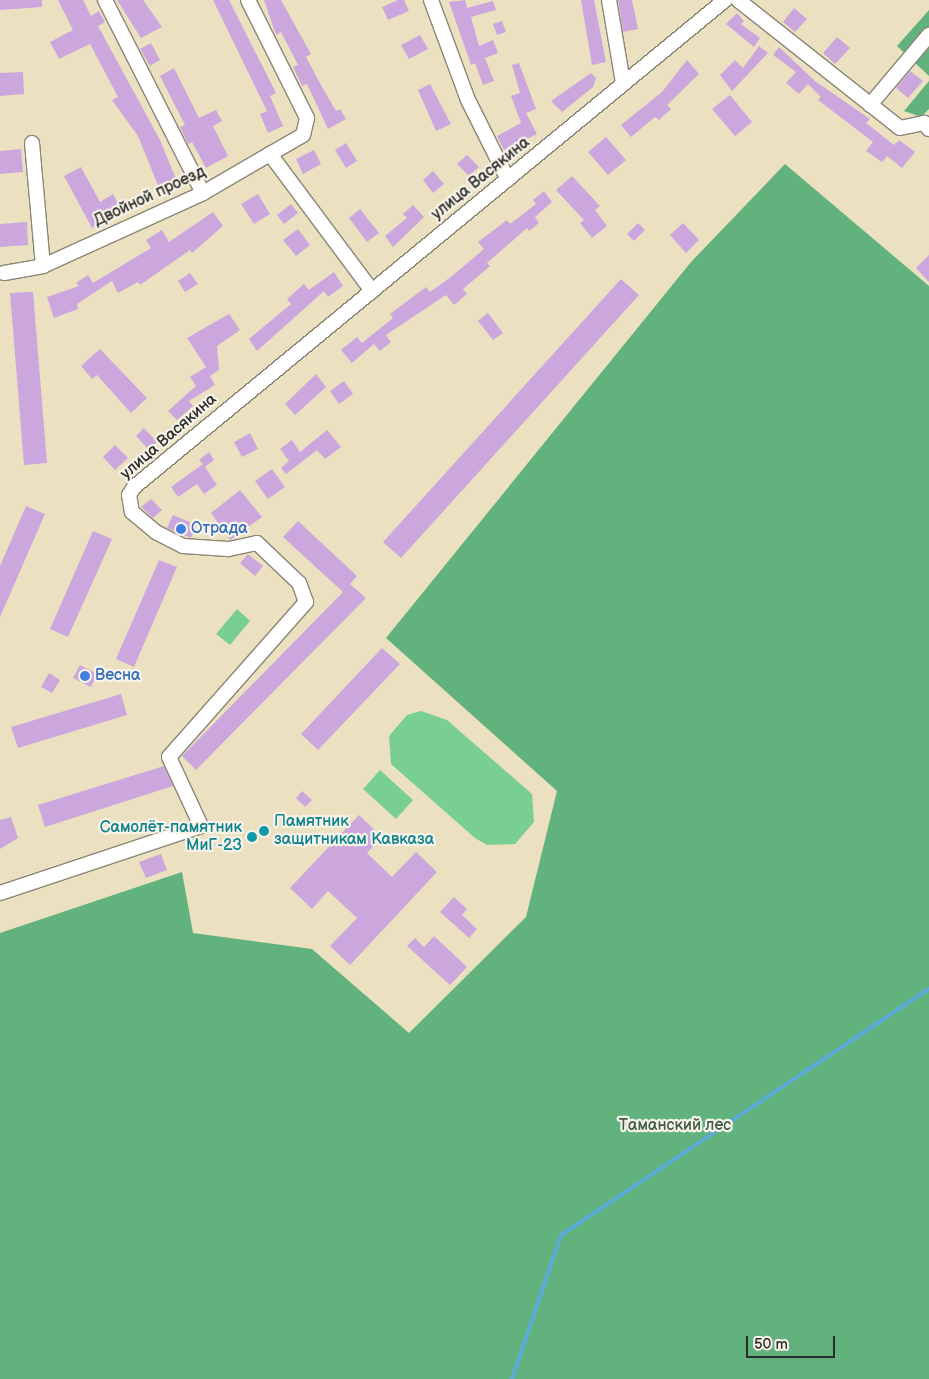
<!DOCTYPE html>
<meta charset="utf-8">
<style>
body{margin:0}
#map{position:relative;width:929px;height:1379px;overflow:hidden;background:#ebe1c0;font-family:"Balsamiq Sans",sans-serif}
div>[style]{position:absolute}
.green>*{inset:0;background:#79cf93}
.forest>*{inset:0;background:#62b27d}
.stream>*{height:4px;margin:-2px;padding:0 2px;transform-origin:2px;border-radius:2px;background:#5aabd5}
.building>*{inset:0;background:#cca7de}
.roads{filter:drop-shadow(1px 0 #8b8676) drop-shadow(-1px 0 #8b8676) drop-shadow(0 1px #8b8676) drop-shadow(0 -1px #8b8676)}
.street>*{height:14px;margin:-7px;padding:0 7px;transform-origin:7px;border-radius:7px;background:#fff}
.dots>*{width:14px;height:14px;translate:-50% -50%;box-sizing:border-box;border:2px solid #f7f3e8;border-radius:50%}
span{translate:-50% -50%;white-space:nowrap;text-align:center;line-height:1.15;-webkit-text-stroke:4.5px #f7f3e8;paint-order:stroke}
.street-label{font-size:16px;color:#2b2b2b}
.shop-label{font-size:16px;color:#366cbe}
.left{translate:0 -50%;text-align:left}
.culture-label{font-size:16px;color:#0d838f}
.right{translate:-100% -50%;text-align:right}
.park-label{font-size:16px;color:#425c4a}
.scale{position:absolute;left:746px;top:1336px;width:89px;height:22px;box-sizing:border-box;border:2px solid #2b2b2b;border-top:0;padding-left:6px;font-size:15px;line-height:18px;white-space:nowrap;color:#2b2b2b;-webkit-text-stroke:4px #f7f3e8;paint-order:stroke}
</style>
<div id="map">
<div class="green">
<i style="clip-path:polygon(237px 609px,250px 621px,230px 645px,216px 634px)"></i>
<i style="clip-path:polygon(421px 711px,447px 720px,532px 794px,534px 822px,515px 844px,487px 845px,475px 838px,391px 764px,389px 736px,407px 715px)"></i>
<i style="clip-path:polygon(380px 770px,413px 800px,396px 819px,363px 789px)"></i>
</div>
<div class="forest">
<i style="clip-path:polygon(929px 10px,929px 76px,897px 46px)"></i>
<i style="clip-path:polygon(929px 81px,929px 109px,921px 117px,904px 111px)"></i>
<i style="clip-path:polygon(785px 164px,929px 286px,929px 1379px,0 1379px,0 933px,182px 872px,193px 933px,312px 949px,409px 1033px,526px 917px,557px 791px,386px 638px,691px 262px)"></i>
</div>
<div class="stream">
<i style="left:512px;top:1379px;width:152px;rotate:-71.2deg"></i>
<i style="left:561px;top:1235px;width:443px;rotate:-33.8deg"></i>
</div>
<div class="building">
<i style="clip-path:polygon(0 0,42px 0,42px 7px,0 10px)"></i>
<i style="clip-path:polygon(58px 0,83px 0,91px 16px,99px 11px,105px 22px,98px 26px,160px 140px,178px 184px,161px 193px,138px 136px,112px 100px,118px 97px,90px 44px,59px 59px,50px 42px,73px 30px)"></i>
<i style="clip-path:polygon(117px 0,143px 0,162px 27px,141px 38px)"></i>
<i style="clip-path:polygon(213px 0,229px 0,276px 93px,270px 96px,283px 126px,268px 133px,260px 114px,267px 111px)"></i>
<i style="clip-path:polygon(264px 0,281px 0,311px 54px,306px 57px,321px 85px,336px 111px,340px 109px,346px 119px,328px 129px,307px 84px,302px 86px,293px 67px,298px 65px,281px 32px,276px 35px)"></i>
<i style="clip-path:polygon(398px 0,404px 0,409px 11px,388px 20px,382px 7px)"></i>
<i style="clip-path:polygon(465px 0,467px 8px,493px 1px,496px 10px,471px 17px,479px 46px,493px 40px,498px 53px,485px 58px,494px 81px,483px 85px,475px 63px,471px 65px,449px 2px)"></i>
<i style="clip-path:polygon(581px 0,594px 0,606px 62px,592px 65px)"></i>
<i style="clip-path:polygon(618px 0,632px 0,638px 29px,623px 32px)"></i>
<i style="clip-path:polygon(794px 8px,807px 19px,795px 32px,783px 22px)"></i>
<i style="clip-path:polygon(737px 13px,744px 21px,741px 24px,760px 38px,754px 47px,726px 24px)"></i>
<i style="clip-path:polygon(502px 21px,506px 32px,497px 35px,493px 24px)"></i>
<i style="clip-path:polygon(420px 35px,428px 49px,409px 59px,401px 45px)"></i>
<i style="clip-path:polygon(837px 37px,850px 48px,835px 64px,823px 53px)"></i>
<i style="clip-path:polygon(151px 43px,160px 60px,150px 66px,140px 49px)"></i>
<i style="clip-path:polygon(759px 46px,768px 53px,732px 91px,720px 75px,735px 60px,743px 68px)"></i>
<i style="clip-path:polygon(779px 47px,815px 81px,870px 119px,866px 123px,894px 145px,899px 140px,915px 152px,902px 168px,887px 156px,882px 162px,866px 151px,873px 142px,818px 100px,821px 97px,808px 84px,799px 94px,786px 83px,796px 72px,773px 55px)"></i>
<i style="clip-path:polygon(687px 60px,699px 74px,667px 105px,671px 109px,659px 120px,655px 117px,631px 137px,621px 125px,662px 92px)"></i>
<i style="clip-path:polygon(519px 63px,536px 109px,526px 113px,537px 134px,504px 150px,497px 136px,521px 123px,511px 96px,520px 93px,512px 65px)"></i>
<i style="clip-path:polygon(174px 68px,199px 118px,216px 110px,222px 121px,213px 126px,228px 156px,206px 168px,192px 142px,188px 144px,180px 127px,185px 125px,160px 76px)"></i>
<i style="clip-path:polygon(910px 71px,923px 81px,908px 98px,896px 88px)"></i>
<i style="clip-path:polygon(23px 72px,24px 94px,0 96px,0 73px)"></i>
<i style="clip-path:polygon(591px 73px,596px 78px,593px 87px,562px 112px,551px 101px)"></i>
<i style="clip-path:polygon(430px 84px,451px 124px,436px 131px,418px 90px)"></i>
<i style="clip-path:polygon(730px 95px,752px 122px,735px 136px,712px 109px)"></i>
<i style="clip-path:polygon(606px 137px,626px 160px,608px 175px,588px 152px)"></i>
<i style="clip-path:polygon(346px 143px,357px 161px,346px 168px,335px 150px)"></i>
<i style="clip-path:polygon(21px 149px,23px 172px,0 174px,0 151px)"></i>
<i style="clip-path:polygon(314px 150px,321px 164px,303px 174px,296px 159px)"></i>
<i style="clip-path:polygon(467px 155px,479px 167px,469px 176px,457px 164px)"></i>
<i style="clip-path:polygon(81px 167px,100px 202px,113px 194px,122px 211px,92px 228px,64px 176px)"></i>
<i style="clip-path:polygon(433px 171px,444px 184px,433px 193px,423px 180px)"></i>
<i style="clip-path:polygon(572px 176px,600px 206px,595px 210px,607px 226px,592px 238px,580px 223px,584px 220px,556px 190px)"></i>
<i style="clip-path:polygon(544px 191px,552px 202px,535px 217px,539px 223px,529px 231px,527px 228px,487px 263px,490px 266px,463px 289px,467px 294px,454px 305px,446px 295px,386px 335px,391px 342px,380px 351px,374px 344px,352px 363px,341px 350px,357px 337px,362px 343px,393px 318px,390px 314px,426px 287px,430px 292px,452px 276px,484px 249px,478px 242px,507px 220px,510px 224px,536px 204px,533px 200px)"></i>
<i style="clip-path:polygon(258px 194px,270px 214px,254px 224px,241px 204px)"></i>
<i style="clip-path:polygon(291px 204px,298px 213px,284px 224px,277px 215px)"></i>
<i style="clip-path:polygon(413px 205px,424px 217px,393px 247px,385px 236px,407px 218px,403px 214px)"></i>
<i style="clip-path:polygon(360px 209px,379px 233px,367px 242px,349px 218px)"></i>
<i style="clip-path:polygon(213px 212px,223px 226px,192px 253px,190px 250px,140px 285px,138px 282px,118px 293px,112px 281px,77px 304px,78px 309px,54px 318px,47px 297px,79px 286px,76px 283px,88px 275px,93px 283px,151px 248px,146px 240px,162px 230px,169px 242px)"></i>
<i style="clip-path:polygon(27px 222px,28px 245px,0 247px,0 224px)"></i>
<i style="clip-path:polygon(638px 223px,645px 230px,634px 241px,627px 234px)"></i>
<i style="clip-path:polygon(683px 223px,699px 240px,686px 253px,670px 235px)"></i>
<i style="clip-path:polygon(298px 229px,310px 245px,296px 256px,283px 240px)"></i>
<i style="clip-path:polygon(929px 255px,929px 282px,916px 268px)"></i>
<i style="clip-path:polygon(334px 272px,343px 286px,328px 297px,324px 291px,257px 351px,249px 339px,291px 304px,287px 299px,304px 284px,309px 290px)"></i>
<i style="clip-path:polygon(190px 273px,198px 284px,185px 292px,178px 281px)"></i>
<i style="clip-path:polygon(621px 279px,639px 295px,401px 558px,383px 542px)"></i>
<i style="clip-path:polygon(28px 292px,33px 292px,47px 463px,24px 465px,10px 293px)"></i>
<i style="clip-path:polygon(488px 313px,503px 333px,493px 340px,478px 321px)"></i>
<i style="clip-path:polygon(229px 314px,240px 330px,217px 346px,219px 370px,210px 376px,215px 385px,189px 401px,193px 406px,177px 420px,168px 411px,196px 386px,190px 377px,206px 367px,187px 338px)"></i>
<i style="clip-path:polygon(100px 349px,147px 398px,131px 413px,97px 375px,92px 379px,81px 366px)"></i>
<i style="clip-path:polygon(316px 374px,326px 387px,295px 415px,285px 404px)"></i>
<i style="clip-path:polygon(344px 381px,353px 394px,339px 404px,330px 391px)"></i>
<i style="clip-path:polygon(144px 428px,157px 442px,149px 450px,136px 436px)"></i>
<i style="clip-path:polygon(327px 430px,341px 447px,325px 459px,317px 450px,286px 474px,281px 468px,289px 461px,280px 449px,292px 440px,300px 452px)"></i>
<i style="clip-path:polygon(250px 433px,258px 449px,242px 457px,234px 442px)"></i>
<i style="clip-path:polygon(115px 445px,128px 458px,115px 470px,103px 457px)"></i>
<i style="clip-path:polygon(209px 452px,214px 460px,205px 467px,217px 485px,204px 494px,197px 484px,178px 497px,171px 487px,203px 464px,199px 460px)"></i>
<i style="clip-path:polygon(272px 469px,285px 487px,268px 499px,255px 481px)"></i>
<i style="clip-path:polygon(240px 490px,262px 517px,230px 540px,211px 513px)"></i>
<i style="clip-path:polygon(151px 499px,162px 510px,153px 518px,141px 507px)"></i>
<i style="clip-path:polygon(26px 506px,45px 514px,0 617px,0 566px)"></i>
<i style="clip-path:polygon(173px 515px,197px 525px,191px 538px,167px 528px)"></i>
<i style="clip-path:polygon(298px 521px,357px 576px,350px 584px,366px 598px,196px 770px,182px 756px,343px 592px,283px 537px)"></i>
<i style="clip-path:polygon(93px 531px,112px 539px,68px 637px,50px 629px)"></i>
<i style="clip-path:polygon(248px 554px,263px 566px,255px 576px,240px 563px)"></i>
<i style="clip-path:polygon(159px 560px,177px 567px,134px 667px,116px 659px)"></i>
<i style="clip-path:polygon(382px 648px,400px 664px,318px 750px,301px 734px)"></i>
<i style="clip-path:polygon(80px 665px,97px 674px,91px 687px,73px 678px)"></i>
<i style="clip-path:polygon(49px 673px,60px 680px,52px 693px,41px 687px)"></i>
<i style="clip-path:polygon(121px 694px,127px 715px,18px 748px,11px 727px)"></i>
<i style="clip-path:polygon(164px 766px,173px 786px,45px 827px,38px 805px)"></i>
<i style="clip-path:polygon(302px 791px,312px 800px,305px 807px,296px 798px)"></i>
<i style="clip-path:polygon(359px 815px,382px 837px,367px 853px,392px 877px,416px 852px,437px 872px,350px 965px,330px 946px,357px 918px,328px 891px,312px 909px,290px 888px)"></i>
<i style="clip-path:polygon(11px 817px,18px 838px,0 849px,0 820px)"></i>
<i style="clip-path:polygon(161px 854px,167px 870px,146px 878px,139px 862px)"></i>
<i style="clip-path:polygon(454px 897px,467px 909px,462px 915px,477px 929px,469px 938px,440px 912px)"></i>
<i style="clip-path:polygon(434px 936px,467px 967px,450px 985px,407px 946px,415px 938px,424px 947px)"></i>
</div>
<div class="roads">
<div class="street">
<i style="left:105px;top:0;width:216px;rotate:63.1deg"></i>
<i style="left:248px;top:0;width:132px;rotate:63.4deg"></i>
<i style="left:307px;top:118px;width:17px;rotate:103deg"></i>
<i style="left:303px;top:135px;width:38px;rotate:150deg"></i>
<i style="left:270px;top:154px;width:171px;rotate:53.3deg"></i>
<i style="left:431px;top:0;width:107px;rotate:69.7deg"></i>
<i style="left:468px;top:100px;width:89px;rotate:63.4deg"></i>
<i style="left:609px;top:0;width:84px;rotate:80.4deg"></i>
<i style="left:738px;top:0;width:206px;rotate:38.3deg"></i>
<i style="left:900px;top:128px;width:25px;rotate:-12deg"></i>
<i style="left:924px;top:123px;width:8px;rotate:50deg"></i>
<i style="left:870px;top:105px;width:92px;rotate:-49.9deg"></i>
<i style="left:32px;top:143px;width:123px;rotate:84.9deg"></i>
<i style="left:4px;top:273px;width:40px;rotate:-10deg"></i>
<i style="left:43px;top:266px;width:176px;rotate:-24.5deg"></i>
<i style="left:203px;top:193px;width:78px;rotate:-30.2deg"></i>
<i style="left:0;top:893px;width:212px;rotate:-18.4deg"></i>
<i style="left:201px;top:826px;width:76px;rotate:-114.9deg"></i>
<i style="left:169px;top:757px;width:207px;rotate:-48.5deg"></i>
<i style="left:306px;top:602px;width:20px;rotate:-110deg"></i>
<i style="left:299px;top:583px;width:58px;rotate:-136.4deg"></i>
<i style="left:257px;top:543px;width:30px;rotate:168deg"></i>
<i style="left:228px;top:549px;width:45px;rotate:-176.2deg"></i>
<i style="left:183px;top:546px;width:29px;rotate:-153deg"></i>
<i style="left:157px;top:533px;width:33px;rotate:-140deg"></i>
<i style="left:132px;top:512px;width:17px;rotate:-100deg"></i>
<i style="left:129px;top:495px;width:9px;rotate:-58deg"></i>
<i style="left:134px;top:487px;width:766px;rotate:-39.49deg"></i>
</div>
</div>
<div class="dots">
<i style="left:181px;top:529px;background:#3f7fe0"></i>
<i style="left:85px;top:676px;background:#3f7fe0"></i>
<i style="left:264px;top:831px;background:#0f9aa8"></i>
<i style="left:252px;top:837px;background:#0f9aa8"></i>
</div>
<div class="street-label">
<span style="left:481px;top:179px;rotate:-39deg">улица Васякина</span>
<span style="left:150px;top:197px;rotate:-25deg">Двойной проезд</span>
<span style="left:169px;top:437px;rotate:-41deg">улица Васякина</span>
</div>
<div class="shop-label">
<span class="left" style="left:191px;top:529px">Отрада</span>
<span class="left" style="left:95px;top:676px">Весна</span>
</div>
<div class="culture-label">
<span class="left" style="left:274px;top:831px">Памятник<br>защитникам Кавказа</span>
<span class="right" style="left:242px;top:837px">Самолёт-памятник<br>МиГ-23</span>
</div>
<div class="park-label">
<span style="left:675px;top:1126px">Таманский лес</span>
</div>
<div class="scale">50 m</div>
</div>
